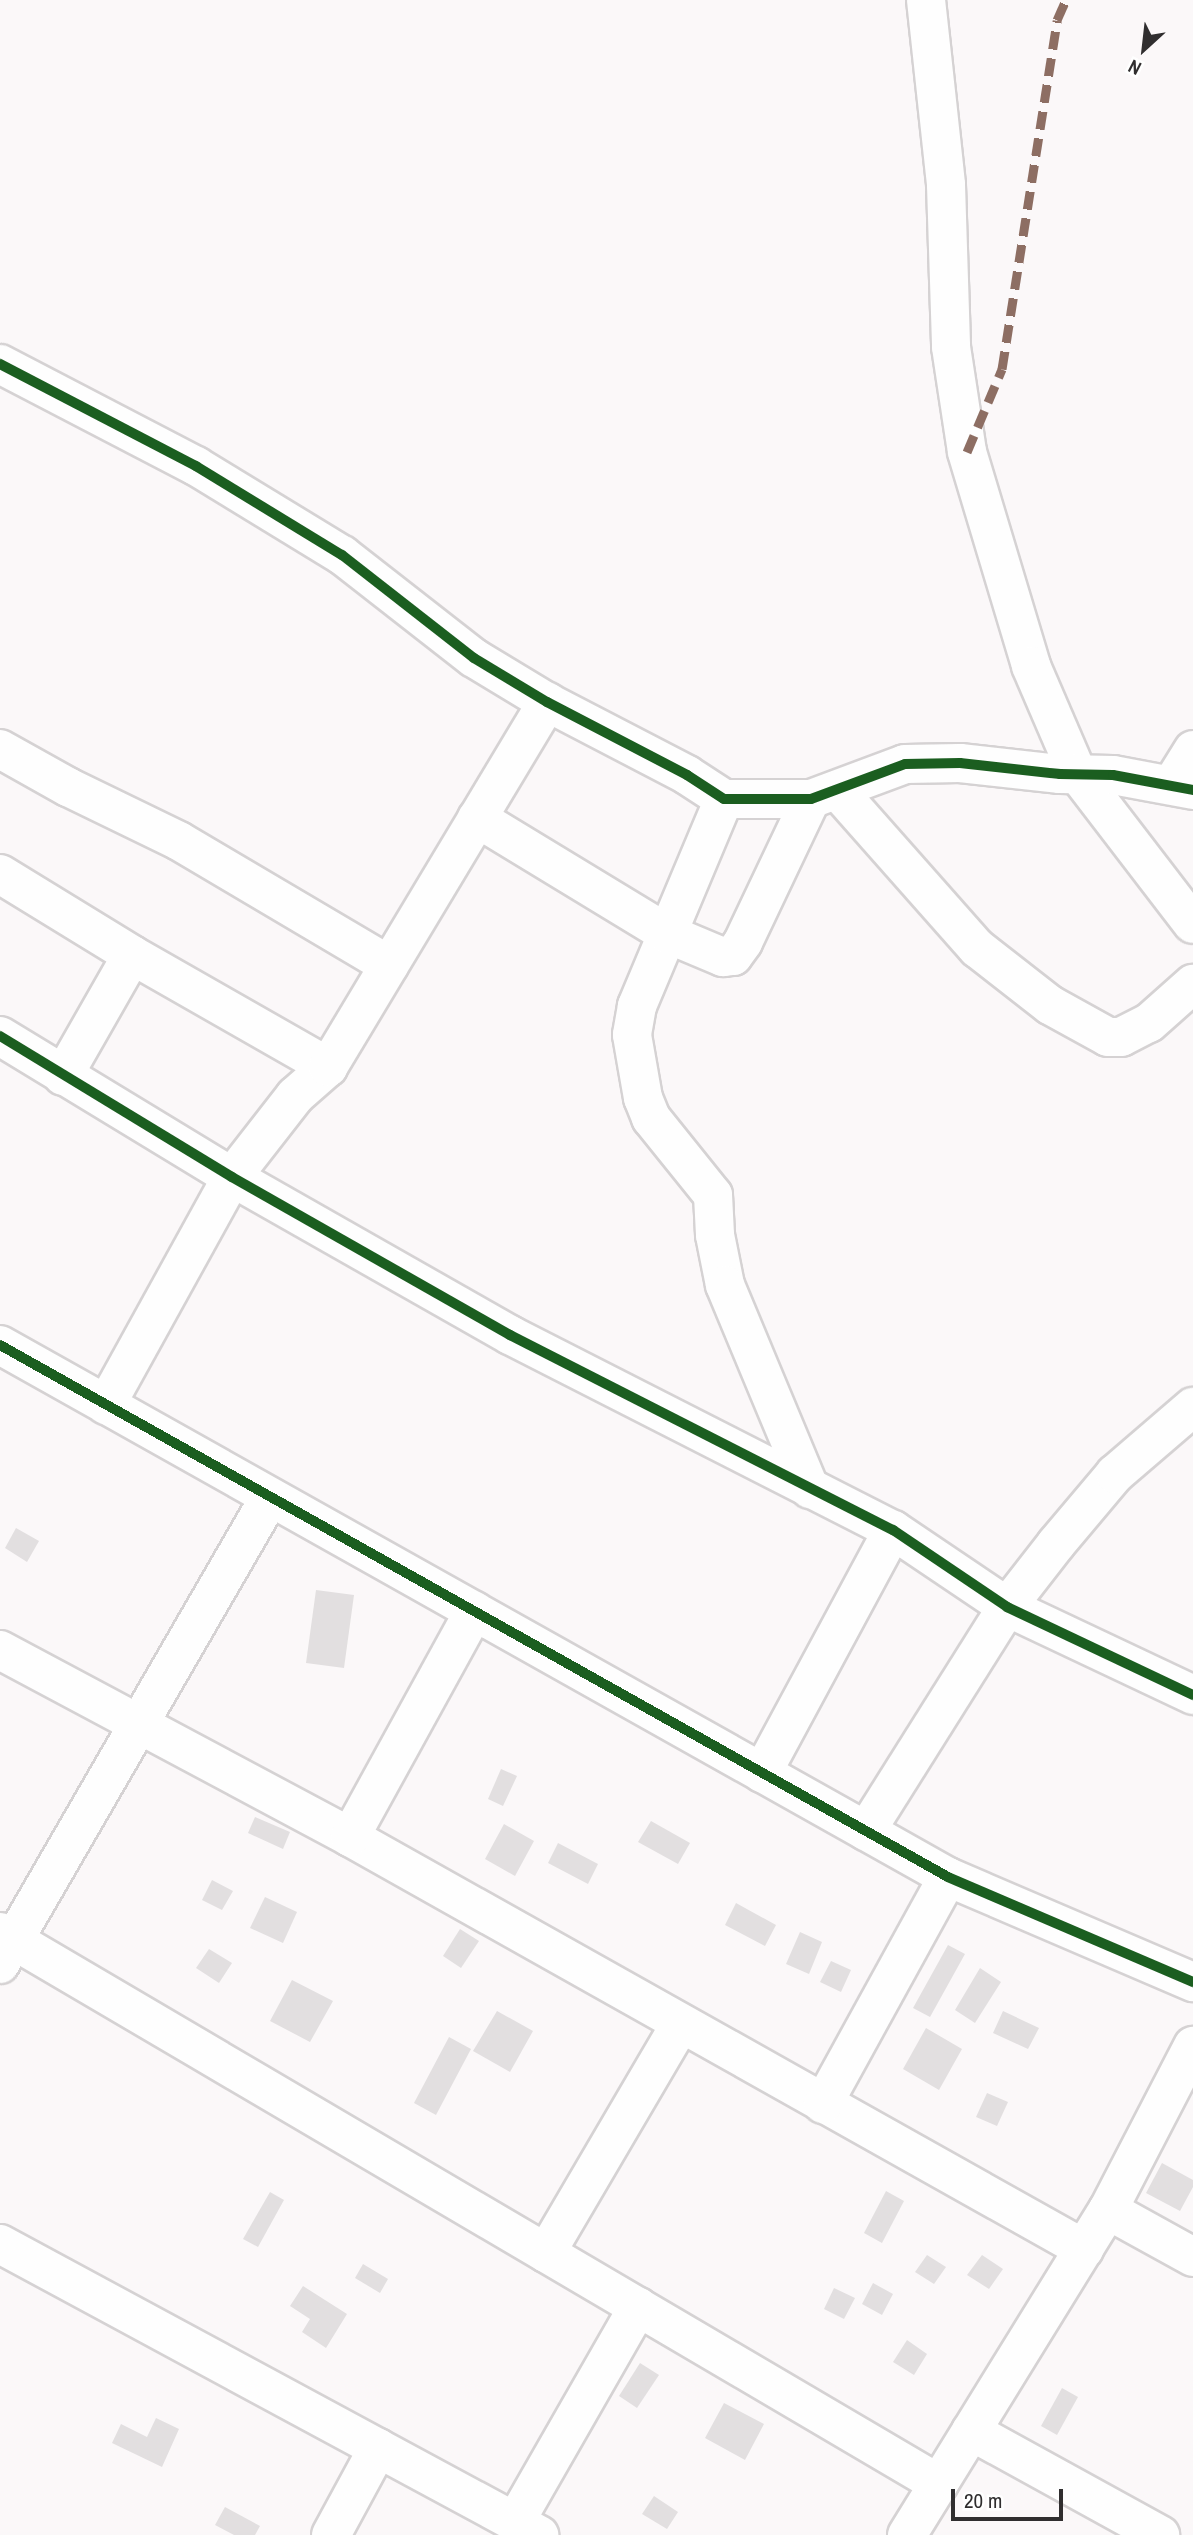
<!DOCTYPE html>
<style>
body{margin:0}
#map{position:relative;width:1193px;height:2535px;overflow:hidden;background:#fbf8f9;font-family:"Archivo Narrow",sans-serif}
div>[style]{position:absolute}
.building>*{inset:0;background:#e2dfe0}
.roads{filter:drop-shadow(2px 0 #d5d2d3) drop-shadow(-2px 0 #d5d2d3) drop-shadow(0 2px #d5d2d3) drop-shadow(0 -2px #d5d2d3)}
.minor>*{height:38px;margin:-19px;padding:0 19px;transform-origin:19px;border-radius:19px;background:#fefefe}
.quiet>*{height:9px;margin-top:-4.5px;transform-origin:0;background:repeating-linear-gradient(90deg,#8d6e63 0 18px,transparent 0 27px)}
.cycleway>*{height:10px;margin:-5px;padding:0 5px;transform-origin:5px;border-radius:5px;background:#1b5e20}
span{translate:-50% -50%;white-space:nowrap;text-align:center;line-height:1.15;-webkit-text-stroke:7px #fff;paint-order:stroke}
.north{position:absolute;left:1109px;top:14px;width:70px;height:70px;-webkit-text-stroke:5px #fff;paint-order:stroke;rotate:207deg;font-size:19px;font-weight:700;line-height:28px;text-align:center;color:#302e2f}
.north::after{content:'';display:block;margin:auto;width:24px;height:32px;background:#302e2f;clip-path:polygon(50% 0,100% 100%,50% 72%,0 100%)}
.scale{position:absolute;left:951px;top:2489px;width:112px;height:32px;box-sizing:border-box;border:4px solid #302e2f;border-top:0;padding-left:9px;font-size:21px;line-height:24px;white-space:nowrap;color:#302e2f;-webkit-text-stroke:5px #fff;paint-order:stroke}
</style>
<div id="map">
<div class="building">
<i style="clip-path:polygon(16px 1528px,39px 1541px,27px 1562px,5px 1548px)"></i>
<i style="clip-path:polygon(316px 1590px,354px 1595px,344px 1668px,306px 1663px)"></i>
<i style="clip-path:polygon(501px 1769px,517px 1776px,503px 1806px,488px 1799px)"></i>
<i style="clip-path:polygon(255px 1817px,290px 1832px,283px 1849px,248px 1833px)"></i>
<i style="clip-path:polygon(651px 1821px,690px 1843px,678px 1864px,638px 1842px)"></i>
<i style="clip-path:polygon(504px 1824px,534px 1841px,515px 1876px,485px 1859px)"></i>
<i style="clip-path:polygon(558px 1843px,598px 1864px,588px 1884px,548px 1863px)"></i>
<i style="clip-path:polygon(212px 1880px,233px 1891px,222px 1910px,202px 1900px)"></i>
<i style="clip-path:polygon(265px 1897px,297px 1912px,283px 1943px,250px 1928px)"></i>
<i style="clip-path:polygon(736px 1903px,776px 1925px,765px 1946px,725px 1925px)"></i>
<i style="clip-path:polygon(460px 1929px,479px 1941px,461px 1968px,443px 1956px)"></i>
<i style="clip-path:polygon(800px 1932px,822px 1942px,809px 1974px,786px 1964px)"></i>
<i style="clip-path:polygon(948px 1945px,965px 1954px,930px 2017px,913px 2008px)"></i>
<i style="clip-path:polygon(209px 1949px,232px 1963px,219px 1983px,196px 1968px)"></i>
<i style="clip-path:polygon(831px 1961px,851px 1970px,841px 1992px,820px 1982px)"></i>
<i style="clip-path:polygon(980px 1968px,1001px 1982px,975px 2023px,955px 2010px)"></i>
<i style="clip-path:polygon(292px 1980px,333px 2001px,310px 2042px,270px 2021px)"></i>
<i style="clip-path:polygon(497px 2011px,533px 2031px,510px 2072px,473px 2051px)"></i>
<i style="clip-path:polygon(1003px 2011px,1039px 2028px,1028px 2049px,993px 2033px)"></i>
<i style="clip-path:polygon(926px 2028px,962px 2049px,939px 2090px,903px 2069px)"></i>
<i style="clip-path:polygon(449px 2037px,471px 2049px,436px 2115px,414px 2103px)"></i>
<i style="clip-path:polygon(987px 2093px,1008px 2102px,997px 2126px,976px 2117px)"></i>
<i style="clip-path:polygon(1162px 2163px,1193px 2180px,1193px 2187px,1180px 2211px,1146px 2193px)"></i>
<i style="clip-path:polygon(886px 2191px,904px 2201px,882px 2243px,864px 2233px)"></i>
<i style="clip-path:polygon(270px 2192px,284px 2200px,258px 2247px,243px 2239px)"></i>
<i style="clip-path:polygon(927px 2255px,946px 2267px,934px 2284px,915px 2272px)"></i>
<i style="clip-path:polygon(982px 2255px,1003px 2269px,989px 2289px,967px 2275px)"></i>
<i style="clip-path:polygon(363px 2264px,388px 2279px,380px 2293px,355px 2278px)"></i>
<i style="clip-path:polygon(873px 2283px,893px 2294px,882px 2315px,862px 2304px)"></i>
<i style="clip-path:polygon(303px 2286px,347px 2314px,326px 2348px,302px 2332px,310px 2319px,290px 2306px)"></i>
<i style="clip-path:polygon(834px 2288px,855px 2298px,844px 2319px,824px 2309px)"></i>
<i style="clip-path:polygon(907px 2340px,927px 2354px,914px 2375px,893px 2362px)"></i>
<i style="clip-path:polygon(640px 2363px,659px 2375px,637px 2408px,619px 2396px)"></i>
<i style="clip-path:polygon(1062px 2388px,1078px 2397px,1057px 2435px,1041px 2426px)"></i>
<i style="clip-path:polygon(724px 2403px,764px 2424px,745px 2460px,705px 2438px)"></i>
<i style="clip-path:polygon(156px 2418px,179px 2429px,162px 2467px,112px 2443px,121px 2424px,147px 2437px)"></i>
<i style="clip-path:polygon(654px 2496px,678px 2512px,667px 2529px,642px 2514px)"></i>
<i style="clip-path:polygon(225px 2507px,260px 2526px,255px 2535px,234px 2535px,215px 2525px)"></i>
</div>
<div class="roads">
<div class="minor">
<i style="left:926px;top:0;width:186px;rotate:83.8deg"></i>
<i style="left:946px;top:185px;width:162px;rotate:88.2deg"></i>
<i style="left:951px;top:347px;width:106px;rotate:81.3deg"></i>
<i style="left:967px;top:452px;width:223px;rotate:73.3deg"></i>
<i style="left:1031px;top:666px;width:116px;rotate:66.7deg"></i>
<i style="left:1077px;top:773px;width:190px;rotate:52.5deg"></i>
<i style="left:0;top:364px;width:221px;rotate:27.5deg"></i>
<i style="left:196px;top:466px;width:171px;rotate:31.4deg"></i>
<i style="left:342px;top:555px;width:167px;rotate:38deg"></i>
<i style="left:474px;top:658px;width:85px;rotate:31.1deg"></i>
<i style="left:547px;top:702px;width:158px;rotate:27.5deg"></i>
<i style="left:687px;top:775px;width:44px;rotate:33deg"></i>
<i style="left:724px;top:799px;width:87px"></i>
<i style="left:811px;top:799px;width:100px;rotate:-20.4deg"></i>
<i style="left:905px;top:764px;width:55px;rotate:-1deg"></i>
<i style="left:960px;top:763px;width:101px;rotate:6.3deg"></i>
<i style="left:1060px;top:774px;width:53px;rotate:1.1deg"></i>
<i style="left:1113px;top:775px;width:81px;rotate:10.6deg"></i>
<i style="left:0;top:749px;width:78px;rotate:29.2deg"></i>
<i style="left:68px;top:787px;width:123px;rotate:25.9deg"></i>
<i style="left:179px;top:841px;width:244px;rotate:30.6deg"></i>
<i style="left:1172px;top:784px;width:40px;rotate:-58deg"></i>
<i style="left:838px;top:791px;width:210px;rotate:48.5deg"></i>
<i style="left:977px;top:948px;width:93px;rotate:38deg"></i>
<i style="left:1050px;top:1005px;width:66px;rotate:28.9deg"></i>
<i style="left:1108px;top:1037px;width:13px"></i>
<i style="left:1121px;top:1037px;width:31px;rotate:-27deg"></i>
<i style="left:1149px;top:1023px;width:59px;rotate:-41.6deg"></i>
<i style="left:724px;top:799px;width:225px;rotate:112.8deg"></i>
<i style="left:637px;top:1006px;width:29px;rotate:100deg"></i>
<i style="left:632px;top:1035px;width:64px;rotate:80.1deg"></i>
<i style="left:643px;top:1098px;width:22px;rotate:68deg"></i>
<i style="left:651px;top:1118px;width:99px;rotate:51.2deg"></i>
<i style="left:713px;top:1195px;width:40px;rotate:87.1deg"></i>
<i style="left:715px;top:1235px;width:51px;rotate:78.7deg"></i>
<i style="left:725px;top:1285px;width:221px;rotate:67.4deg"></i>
<i style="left:477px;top:818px;width:223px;rotate:31.3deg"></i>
<i style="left:668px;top:934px;width:60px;rotate:22.7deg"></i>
<i style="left:723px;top:957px;width:10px;rotate:-6deg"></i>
<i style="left:733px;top:956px;width:17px;rotate:-54deg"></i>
<i style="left:743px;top:942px;width:158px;rotate:-64.6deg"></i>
<i style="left:0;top:874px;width:155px;rotate:31.5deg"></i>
<i style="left:132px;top:955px;width:226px;rotate:29.7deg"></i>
<i style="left:0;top:1036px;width:271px;rotate:31.3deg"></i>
<i style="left:232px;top:1177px;width:320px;rotate:29.6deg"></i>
<i style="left:510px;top:1335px;width:430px;rotate:27deg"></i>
<i style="left:893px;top:1530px;width:138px;rotate:34deg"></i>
<i style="left:1007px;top:1607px;width:206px;rotate:25.3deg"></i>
<i style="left:63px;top:1076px;width:139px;rotate:-60.3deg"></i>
<i style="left:0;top:1345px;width:1087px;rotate:29.3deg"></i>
<i style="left:948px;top:1877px;width:267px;rotate:23.2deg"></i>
<i style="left:106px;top:1405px;width:260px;rotate:-61.1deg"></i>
<i style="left:232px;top:1177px;width:103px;rotate:-52.1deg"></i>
<i style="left:295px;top:1096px;width:44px;rotate:-41.3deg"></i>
<i style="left:328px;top:1067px;width:426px;rotate:-59deg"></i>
<i style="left:0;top:1650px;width:397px;rotate:28.1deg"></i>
<i style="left:350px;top:1837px;width:842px;rotate:29.31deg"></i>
<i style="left:762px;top:1773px;width:276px;rotate:-61.7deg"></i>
<i style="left:866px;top:1831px;width:265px;rotate:-57.8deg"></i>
<i style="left:1007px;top:1607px;width:80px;rotate:-52.1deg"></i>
<i style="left:1056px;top:1544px;width:92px;rotate:-49.9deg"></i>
<i style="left:1115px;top:1474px;width:103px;rotate:-40.7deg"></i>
<i style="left:350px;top:1837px;width:258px;rotate:-61.2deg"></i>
<i style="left:0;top:1932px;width:1089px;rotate:30.45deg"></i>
<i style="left:0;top:1964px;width:539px;rotate:-59.97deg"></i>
<i style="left:823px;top:2104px;width:259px;rotate:-61.2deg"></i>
<i style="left:1108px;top:2210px;width:97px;rotate:28.9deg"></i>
<i style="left:0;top:2244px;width:613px;rotate:28.36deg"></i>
<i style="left:546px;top:2253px;width:264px;rotate:-59.6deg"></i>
<i style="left:971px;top:2431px;width:216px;rotate:28.8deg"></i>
<i style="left:515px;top:2522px;width:248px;rotate:-60.2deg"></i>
<i style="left:331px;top:2535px;width:99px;rotate:-61.6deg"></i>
<i style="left:907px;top:2535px;width:382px;rotate:-58.3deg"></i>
<i style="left:1108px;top:2210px;width:185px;rotate:-62.6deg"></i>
</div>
</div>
<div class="quiet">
<i style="left:967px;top:452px;width:90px;rotate:-67.1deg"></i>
<i style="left:1002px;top:369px;width:353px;rotate:-81deg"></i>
<i style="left:1057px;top:20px;width:22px;rotate:-66deg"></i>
</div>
<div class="cycleway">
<i style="left:0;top:364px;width:221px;rotate:27.5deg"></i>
<i style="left:196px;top:466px;width:171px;rotate:31.4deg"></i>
<i style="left:342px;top:555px;width:167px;rotate:38deg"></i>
<i style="left:474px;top:658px;width:85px;rotate:31.1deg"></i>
<i style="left:547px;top:702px;width:158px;rotate:27.5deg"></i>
<i style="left:687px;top:775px;width:44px;rotate:33deg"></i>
<i style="left:724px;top:799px;width:87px"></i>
<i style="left:811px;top:799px;width:100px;rotate:-20.4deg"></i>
<i style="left:905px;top:764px;width:55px;rotate:-1deg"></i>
<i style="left:960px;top:763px;width:101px;rotate:6.3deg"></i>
<i style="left:1060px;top:774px;width:53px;rotate:1.1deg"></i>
<i style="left:1113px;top:775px;width:81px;rotate:10.6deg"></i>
<i style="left:0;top:1036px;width:271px;rotate:31.3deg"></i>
<i style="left:232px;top:1177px;width:320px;rotate:29.6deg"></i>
<i style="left:510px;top:1335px;width:430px;rotate:27deg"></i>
<i style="left:893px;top:1530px;width:138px;rotate:34deg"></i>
<i style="left:1007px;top:1607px;width:206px;rotate:25.3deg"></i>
<i style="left:0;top:1345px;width:1087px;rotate:29.3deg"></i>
<i style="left:948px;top:1877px;width:267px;rotate:23.2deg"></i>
</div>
<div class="north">N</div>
<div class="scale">20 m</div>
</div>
